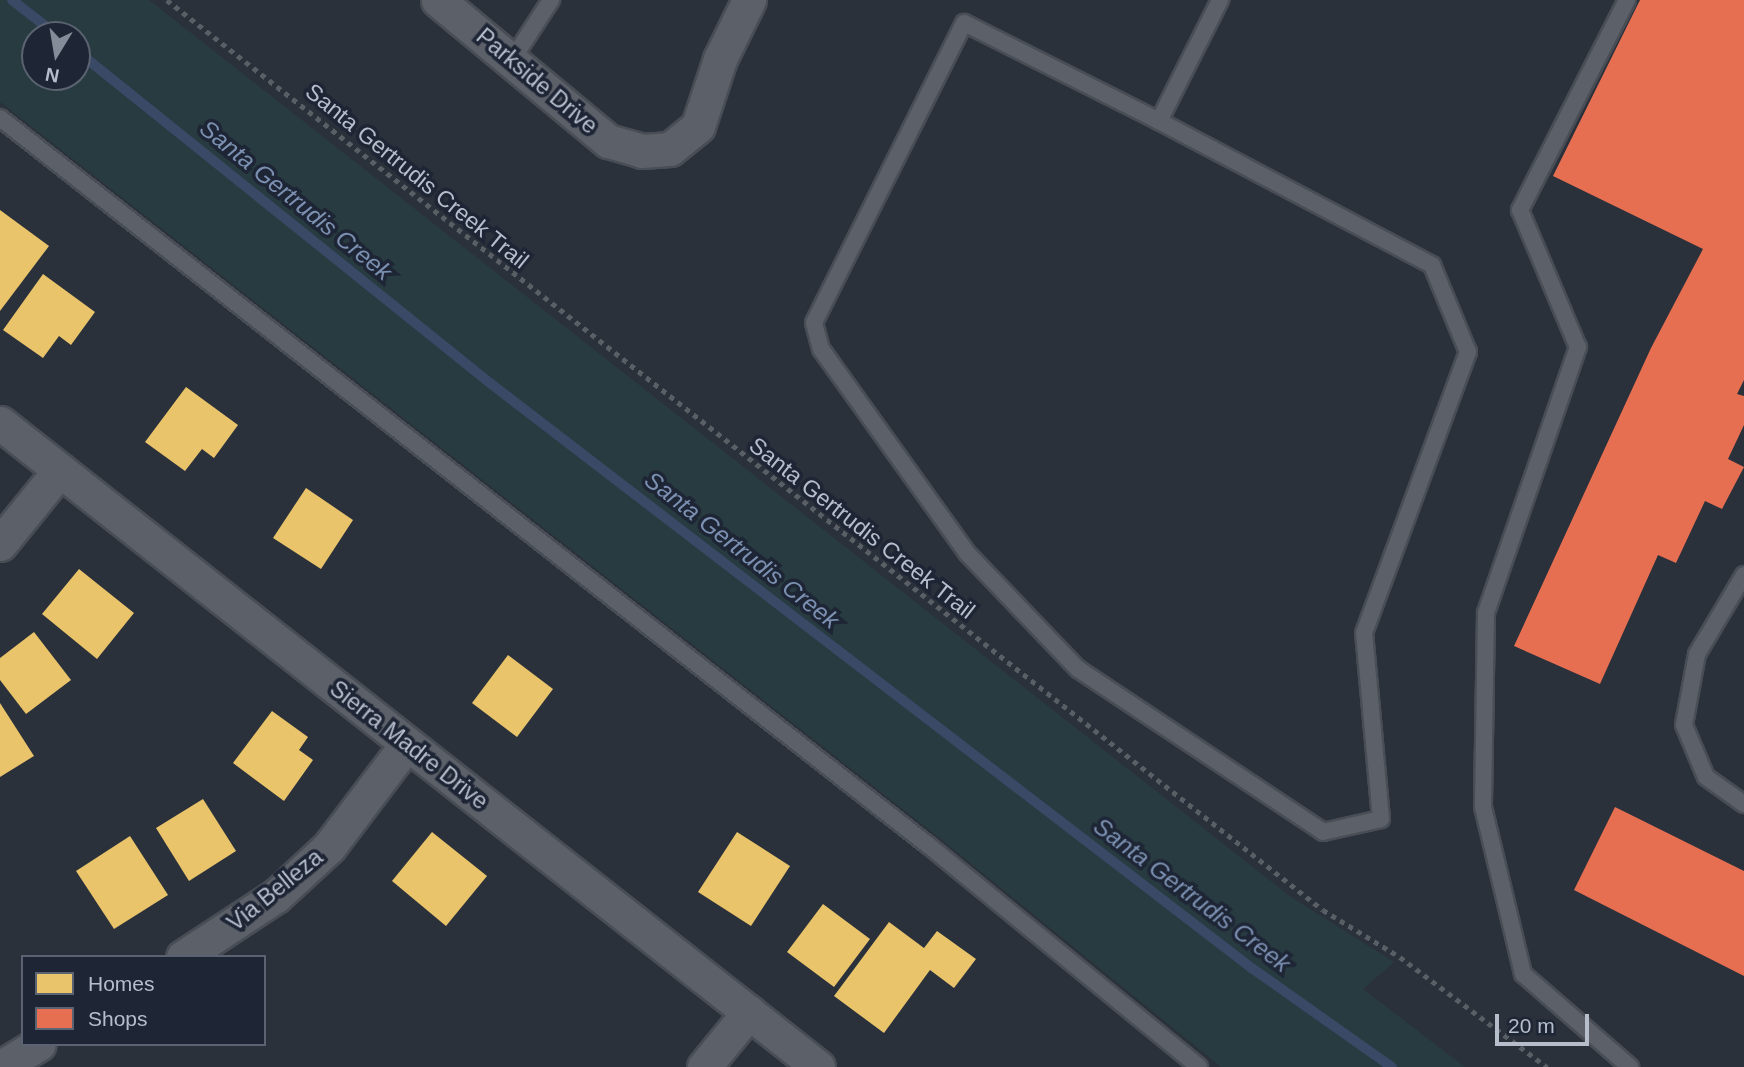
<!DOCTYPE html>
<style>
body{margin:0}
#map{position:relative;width:1744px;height:1067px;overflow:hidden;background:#2b313b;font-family:Helvetica,sans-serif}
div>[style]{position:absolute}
.green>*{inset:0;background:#283b41}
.homes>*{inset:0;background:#e9c46a}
.shops>*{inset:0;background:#e76f51}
.stream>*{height:10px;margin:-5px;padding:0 5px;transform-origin:5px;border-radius:5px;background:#394966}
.path>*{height:4.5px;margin-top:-2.25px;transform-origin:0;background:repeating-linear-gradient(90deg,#595f65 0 5px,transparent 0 10px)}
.roads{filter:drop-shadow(2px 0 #494d55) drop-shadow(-2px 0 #494d55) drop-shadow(0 2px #494d55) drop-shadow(0 -2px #494d55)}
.service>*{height:16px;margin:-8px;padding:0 8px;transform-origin:8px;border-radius:8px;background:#5c6068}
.minor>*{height:33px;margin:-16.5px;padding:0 16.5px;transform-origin:16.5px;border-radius:16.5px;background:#5c6068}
span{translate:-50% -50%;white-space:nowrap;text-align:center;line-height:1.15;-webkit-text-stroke:7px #1e2636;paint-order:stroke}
.street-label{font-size:23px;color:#b6bdcb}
.water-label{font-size:24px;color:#7c90b2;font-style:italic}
.legend{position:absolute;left:21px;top:955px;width:245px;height:91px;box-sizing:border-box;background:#1e2636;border:2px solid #5b6272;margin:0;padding:9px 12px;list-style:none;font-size:21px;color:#b6bdcb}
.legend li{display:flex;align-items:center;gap:14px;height:35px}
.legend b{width:35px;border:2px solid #5b6272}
.north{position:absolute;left:21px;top:21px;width:70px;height:70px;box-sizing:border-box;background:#1e2636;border:2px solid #5b6272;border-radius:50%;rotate:191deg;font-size:19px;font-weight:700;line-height:28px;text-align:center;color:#b6bdcb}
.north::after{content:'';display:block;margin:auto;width:24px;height:32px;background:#858c99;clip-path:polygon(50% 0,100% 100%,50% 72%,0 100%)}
.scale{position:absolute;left:1495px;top:1014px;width:94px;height:32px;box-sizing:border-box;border:4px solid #b6bdcb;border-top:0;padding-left:9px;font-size:21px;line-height:24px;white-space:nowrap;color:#b6bdcb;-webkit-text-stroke:5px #1e2636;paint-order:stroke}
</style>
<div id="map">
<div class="green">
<i style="clip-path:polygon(evenodd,0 0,149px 0,1291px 897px,1394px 962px,1363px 989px,1465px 1067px,1221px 1067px,937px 836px,0 102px,0 0,35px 35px,77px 35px,77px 77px,35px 77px,35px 35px)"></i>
</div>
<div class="homes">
<i style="clip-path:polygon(0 210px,49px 246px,0 311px)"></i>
<i style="clip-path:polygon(43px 274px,95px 312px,71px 345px,59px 336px,43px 358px,3px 330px)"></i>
<i style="clip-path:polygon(186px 387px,238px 425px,214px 458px,202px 449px,185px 471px,145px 442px)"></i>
<i style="clip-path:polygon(306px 488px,353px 520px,321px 569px,273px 538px)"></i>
<i style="clip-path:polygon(79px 569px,134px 613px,97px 659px,42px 614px)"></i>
<i style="clip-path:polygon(34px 632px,71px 680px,26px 714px,0 680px,0 658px)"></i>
<i style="clip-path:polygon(508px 655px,553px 689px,517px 737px,472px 703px)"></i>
<i style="clip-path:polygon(0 703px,34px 756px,0 777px)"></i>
<i style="clip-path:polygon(272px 711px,308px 737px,299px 750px,313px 760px,284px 801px,233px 763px)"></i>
<i style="clip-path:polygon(203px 799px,236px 851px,189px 881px,156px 828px)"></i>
<i style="clip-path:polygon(432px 832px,487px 876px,446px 926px,392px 881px)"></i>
<i style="clip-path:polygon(737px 832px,790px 866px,751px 926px,698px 892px)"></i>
<i style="clip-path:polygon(130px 836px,168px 895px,114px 929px,76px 871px)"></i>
<i style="clip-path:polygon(823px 904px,870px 939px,834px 987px,787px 952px)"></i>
<i style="clip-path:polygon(889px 922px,924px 948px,937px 931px,976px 959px,954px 988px,930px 970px,884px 1033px,834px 996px)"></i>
</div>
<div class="shops">
<i style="clip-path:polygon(1640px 0,1744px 0,1744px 380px,1737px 394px,1744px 396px,1744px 425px,1728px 459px,1744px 467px,1722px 509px,1705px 501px,1676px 563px,1658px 555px,1600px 684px,1514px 646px,1651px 348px,1703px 249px,1553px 176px)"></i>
<i style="clip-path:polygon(1615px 807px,1744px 871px,1744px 976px,1574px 890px)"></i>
</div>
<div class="stream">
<i style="left:12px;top:0;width:57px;rotate:37.9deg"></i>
<i style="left:77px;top:51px;width:530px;rotate:38.79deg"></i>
<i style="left:490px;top:383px;width:962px;rotate:37.53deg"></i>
<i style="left:1253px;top:969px;width:170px;rotate:35.2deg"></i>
</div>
<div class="path">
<i style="left:167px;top:0;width:1471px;rotate:38.21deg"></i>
<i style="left:1323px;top:910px;width:90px;rotate:31.4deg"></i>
<i style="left:1400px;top:957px;width:184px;rotate:36.8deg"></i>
</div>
<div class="roads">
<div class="service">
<i style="left:1627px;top:0;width:236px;rotate:117deg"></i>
<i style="left:1520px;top:210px;width:149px;rotate:67.1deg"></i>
<i style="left:1578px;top:347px;width:281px;rotate:109.1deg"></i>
<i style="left:1486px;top:613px;width:194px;rotate:90.9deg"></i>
<i style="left:1483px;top:807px;width:172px;rotate:76.5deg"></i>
<i style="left:1523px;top:974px;width:142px;rotate:41deg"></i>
<i style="left:512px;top:60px;width:72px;rotate:-57deg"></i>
<i style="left:0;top:118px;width:1179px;rotate:38.08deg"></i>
<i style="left:928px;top:845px;width:350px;rotate:39.3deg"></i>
<i style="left:1159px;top:121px;width:218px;rotate:-153.3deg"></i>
<i style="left:964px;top:23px;width:335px;rotate:116.6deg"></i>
<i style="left:814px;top:323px;width:27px;rotate:75deg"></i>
<i style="left:821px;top:349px;width:252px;rotate:54.4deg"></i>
<i style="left:968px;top:554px;width:159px;rotate:46.3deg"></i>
<i style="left:1078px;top:669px;width:294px;rotate:33.6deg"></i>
<i style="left:1323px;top:832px;width:59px;rotate:-12.6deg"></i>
<i style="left:1381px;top:819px;width:187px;rotate:-95.2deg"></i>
<i style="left:1364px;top:633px;width:300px;rotate:-69.7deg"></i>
<i style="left:1468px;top:352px;width:94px;rotate:-112.5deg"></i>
<i style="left:1432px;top:265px;width:309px;rotate:-152.2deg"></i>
<i style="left:1159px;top:121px;width:136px;rotate:-63.2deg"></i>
<i style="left:1744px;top:575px;width:92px;rotate:120.7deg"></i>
<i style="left:1697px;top:654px;width:72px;rotate:100.4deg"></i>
<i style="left:1684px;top:725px;width:56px;rotate:67.1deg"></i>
<i style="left:1706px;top:777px;width:47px;rotate:35.4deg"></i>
</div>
<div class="minor">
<i style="left:438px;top:0;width:221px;rotate:39.7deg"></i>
<i style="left:608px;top:141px;width:35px;rotate:16deg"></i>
<i style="left:642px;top:151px;width:28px;rotate:-4deg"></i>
<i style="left:670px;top:149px;width:36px;rotate:-39deg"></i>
<i style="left:698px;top:126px;width:71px;rotate:-71.8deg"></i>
<i style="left:720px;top:59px;width:66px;rotate:-63.8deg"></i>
<i style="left:0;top:423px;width:1041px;rotate:38.21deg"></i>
<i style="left:0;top:544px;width:95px;rotate:-51deg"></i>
<i style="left:183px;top:957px;width:111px;rotate:-33.3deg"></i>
<i style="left:276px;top:896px;width:72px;rotate:-42.8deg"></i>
<i style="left:329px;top:847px;width:129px;rotate:-52.9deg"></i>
<i style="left:1px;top:1067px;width:44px;rotate:-31.2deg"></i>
<i style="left:704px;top:1067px;width:71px;rotate:-50.7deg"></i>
</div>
</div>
<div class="street-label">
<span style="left:537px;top:81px;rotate:40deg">Parkside Drive</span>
<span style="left:417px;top:176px;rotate:39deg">Santa Gertrudis Creek Trail</span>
<span style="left:862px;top:528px;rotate:38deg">Santa Gertrudis Creek Trail</span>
<span style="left:409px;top:745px;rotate:38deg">Sierra Madre Drive</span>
<span style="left:275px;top:890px;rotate:-39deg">Via Belleza</span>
</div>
<div class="water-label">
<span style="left:296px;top:200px;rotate:39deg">Santa Gertrudis Creek</span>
<span style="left:742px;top:550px;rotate:38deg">Santa Gertrudis Creek</span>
<span style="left:1192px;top:895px;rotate:37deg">Santa Gertrudis Creek</span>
</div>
<ul class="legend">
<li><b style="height:19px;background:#e9c46a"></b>Homes</li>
<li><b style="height:19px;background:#e76f51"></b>Shops</li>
</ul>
<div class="north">N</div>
<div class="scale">20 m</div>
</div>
